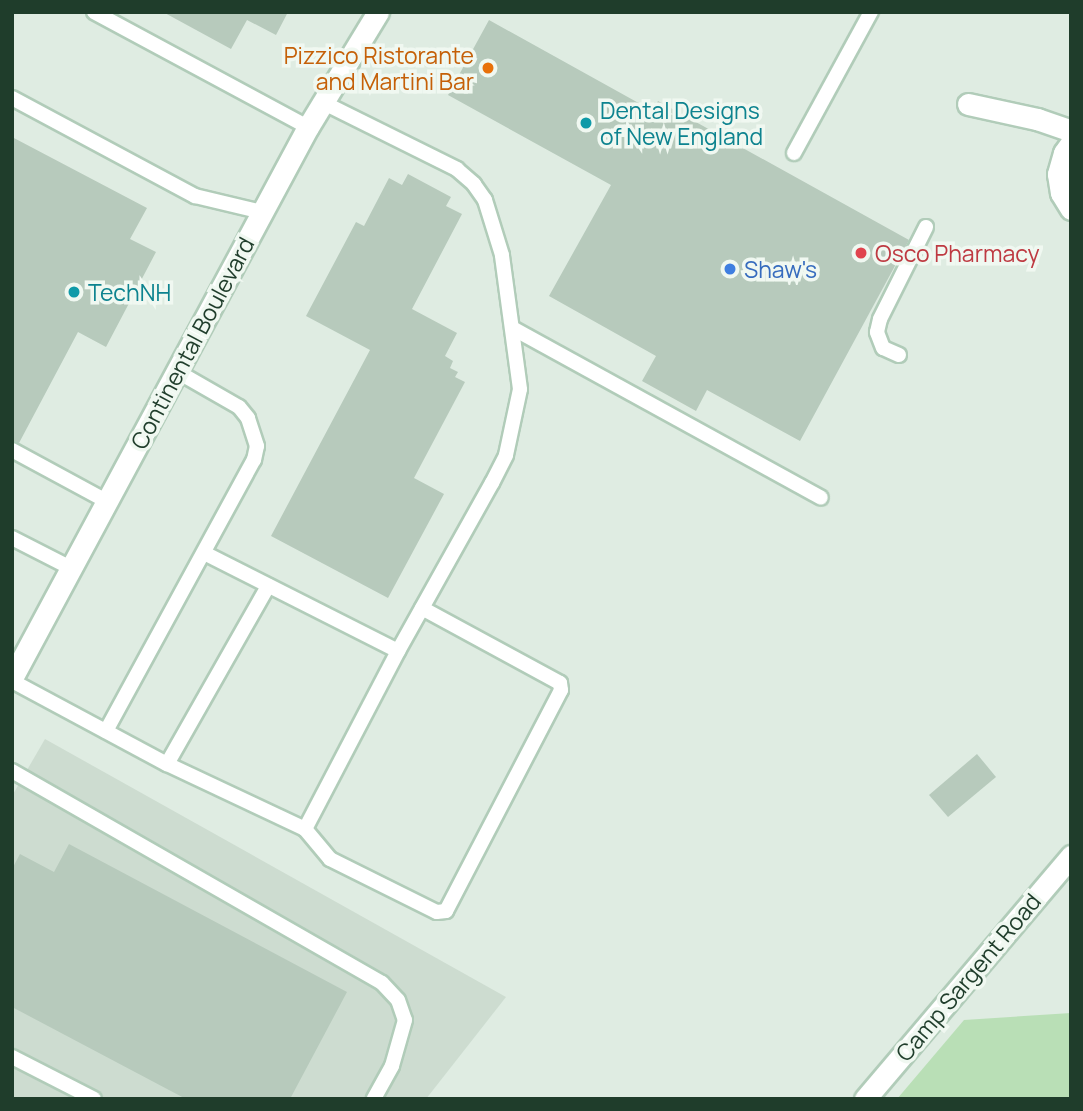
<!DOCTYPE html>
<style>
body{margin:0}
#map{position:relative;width:1083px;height:1111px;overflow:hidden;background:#dfece2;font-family:Manrope,sans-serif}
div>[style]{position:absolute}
.built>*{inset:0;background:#cddcd0}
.green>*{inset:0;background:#b9dfb6}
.building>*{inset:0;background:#b7cabc}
.roads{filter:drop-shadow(2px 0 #b1ccb9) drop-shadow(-2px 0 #b1ccb9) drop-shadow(0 2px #b1ccb9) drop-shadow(0 -2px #b1ccb9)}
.service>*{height:14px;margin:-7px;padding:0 7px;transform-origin:7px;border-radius:7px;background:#fff}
.minor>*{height:21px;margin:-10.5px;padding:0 10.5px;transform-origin:10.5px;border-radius:10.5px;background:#fff}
.secondary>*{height:21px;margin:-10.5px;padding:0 10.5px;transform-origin:10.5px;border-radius:10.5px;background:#fff}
.dots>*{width:19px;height:19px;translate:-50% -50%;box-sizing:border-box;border:4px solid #f0f8f1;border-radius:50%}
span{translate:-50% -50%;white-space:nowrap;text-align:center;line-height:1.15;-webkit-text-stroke:7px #f0f8f1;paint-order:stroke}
.food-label{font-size:23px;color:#c56008}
.right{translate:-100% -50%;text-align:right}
.culture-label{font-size:23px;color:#0d838f}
.left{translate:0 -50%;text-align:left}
.health-label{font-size:23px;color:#be3a42}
.shop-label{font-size:23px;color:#366cbe}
.street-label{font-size:23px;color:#1f3d2b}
.frame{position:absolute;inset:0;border:14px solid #1f3d2b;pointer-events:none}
</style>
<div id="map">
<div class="built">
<i style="clip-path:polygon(45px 739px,506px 997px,426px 1099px,12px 1099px,12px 796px)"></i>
</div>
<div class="green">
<i style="clip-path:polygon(1071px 1013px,1071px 1099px,897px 1099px,964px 1020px)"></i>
</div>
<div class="building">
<i style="clip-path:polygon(163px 12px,288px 12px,276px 35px,247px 20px,231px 49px)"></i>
<i style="clip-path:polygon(489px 20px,653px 111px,658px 101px,909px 240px,800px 441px,707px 390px,696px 411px,642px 381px,656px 356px,549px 296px,611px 185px,448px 95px)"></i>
<i style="clip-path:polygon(12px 137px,147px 208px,130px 239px,156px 252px,106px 347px,78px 332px,19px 443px,12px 440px)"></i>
<i style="clip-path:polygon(408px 174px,451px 197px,446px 206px,462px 214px,412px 309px,457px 333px,445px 356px,453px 361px,450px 368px,458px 372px,455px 377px,465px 382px,414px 478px,444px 494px,388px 598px,271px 536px,370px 350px,306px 316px,356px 222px,364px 226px,389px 178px,402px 185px)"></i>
<i style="clip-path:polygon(977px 754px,996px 777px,948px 817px,929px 795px)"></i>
<i style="clip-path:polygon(69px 844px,347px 992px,290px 1099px,186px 1099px,12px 1007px,12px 869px,20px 854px,54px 872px)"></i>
</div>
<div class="roads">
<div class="service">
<i style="left:94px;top:12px;width:243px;rotate:28.3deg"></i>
<i style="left:12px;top:98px;width:208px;rotate:28.2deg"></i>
<i style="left:195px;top:196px;width:69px;rotate:13.4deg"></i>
<i style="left:794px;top:153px;width:161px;rotate:-61.4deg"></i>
<i style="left:514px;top:329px;width:350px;rotate:28.8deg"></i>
<i style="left:899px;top:355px;width:17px;rotate:-156deg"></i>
<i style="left:883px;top:348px;width:17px;rotate:-111deg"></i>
<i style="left:877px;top:332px;width:13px;rotate:-77deg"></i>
<i style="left:880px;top:319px;width:103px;rotate:-63.4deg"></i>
<i style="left:12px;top:450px;width:109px;rotate:28.4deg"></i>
<i style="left:12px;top:538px;width:66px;rotate:27deg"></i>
<i style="left:204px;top:553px;width:217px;rotate:26.8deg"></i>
<i style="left:12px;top:681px;width:176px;rotate:28.2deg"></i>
<i style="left:167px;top:764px;width:153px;rotate:25.2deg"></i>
<i style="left:305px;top:829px;width:201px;rotate:-62.4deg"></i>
<i style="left:398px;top:651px;width:193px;rotate:-60.8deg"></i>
<i style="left:492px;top:483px;width:31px;rotate:-63deg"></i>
<i style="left:506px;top:455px;width:67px;rotate:-78deg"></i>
<i style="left:520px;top:389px;width:135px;rotate:-97.7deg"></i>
<i style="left:502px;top:255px;width:58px;rotate:-107.2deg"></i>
<i style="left:485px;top:200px;width:19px;rotate:-125deg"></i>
<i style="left:474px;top:184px;width:23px;rotate:-139deg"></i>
<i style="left:457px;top:169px;width:151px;rotate:-153.6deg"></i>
<i style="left:106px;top:731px;width:309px;rotate:-61.4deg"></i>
<i style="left:254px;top:460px;width:14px;rotate:-78deg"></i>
<i style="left:257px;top:446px;width:29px;rotate:-108deg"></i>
<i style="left:248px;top:418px;width:14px;rotate:-129deg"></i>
<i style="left:239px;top:407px;width:70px;rotate:-150.2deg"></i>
<i style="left:167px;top:764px;width:205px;rotate:-60.4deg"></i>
<i style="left:12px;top:771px;width:426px;rotate:29.8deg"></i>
<i style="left:382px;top:983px;width:23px;rotate:47deg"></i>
<i style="left:398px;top:1000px;width:21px;rotate:71deg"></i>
<i style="left:405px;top:1020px;width:48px;rotate:105.8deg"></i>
<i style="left:392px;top:1066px;width:38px;rotate:119deg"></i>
<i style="left:305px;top:829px;width:39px;rotate:50deg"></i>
<i style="left:330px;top:859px;width:119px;rotate:26.4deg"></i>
<i style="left:437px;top:912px;width:9px;rotate:-6deg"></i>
<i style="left:446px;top:911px;width:249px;rotate:-62.5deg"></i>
<i style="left:561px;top:690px;width:7px;rotate:-98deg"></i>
<i style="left:560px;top:683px;width:157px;rotate:-151.5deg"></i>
<i style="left:12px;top:1057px;width:92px;rotate:27.1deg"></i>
</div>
<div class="minor">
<i style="left:968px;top:104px;width:71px;rotate:12.3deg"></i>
<i style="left:1037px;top:119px;width:36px;rotate:19deg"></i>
<i style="left:1071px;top:143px;width:12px;rotate:125deg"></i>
<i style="left:1064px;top:153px;width:22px;rotate:106deg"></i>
<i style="left:1058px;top:174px;width:19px;rotate:81deg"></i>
<i style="left:1061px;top:193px;width:19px;rotate:58deg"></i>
<i style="left:865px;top:1099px;width:319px;rotate:-49.7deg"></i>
</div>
<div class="secondary">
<i style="left:12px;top:678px;width:625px;rotate:-61.76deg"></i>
<i style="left:308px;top:127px;width:135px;rotate:-58.7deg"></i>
</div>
</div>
<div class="dots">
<i style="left:488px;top:68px;background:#e8710a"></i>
<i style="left:586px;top:123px;background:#0f9aa8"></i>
<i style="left:861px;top:253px;background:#e0444e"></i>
<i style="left:730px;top:269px;background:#3f7fe0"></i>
<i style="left:74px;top:292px;background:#0f9aa8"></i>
</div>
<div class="food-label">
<span class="right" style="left:474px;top:68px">Pizzico Ristorante<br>and Martini Bar</span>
</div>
<div class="culture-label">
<span class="left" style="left:600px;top:123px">Dental Designs<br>of New England</span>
<span class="left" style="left:88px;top:292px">TechNH</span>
</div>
<div class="health-label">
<span class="left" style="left:875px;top:253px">Osco Pharmacy</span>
</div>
<div class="shop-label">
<span class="left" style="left:744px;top:269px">Shaw's</span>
</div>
<div class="street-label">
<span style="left:192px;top:343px;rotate:-62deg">Continental Boulevard</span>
<span style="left:968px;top:977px;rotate:-50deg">Camp Sargent Road</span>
</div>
<div class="frame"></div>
</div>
